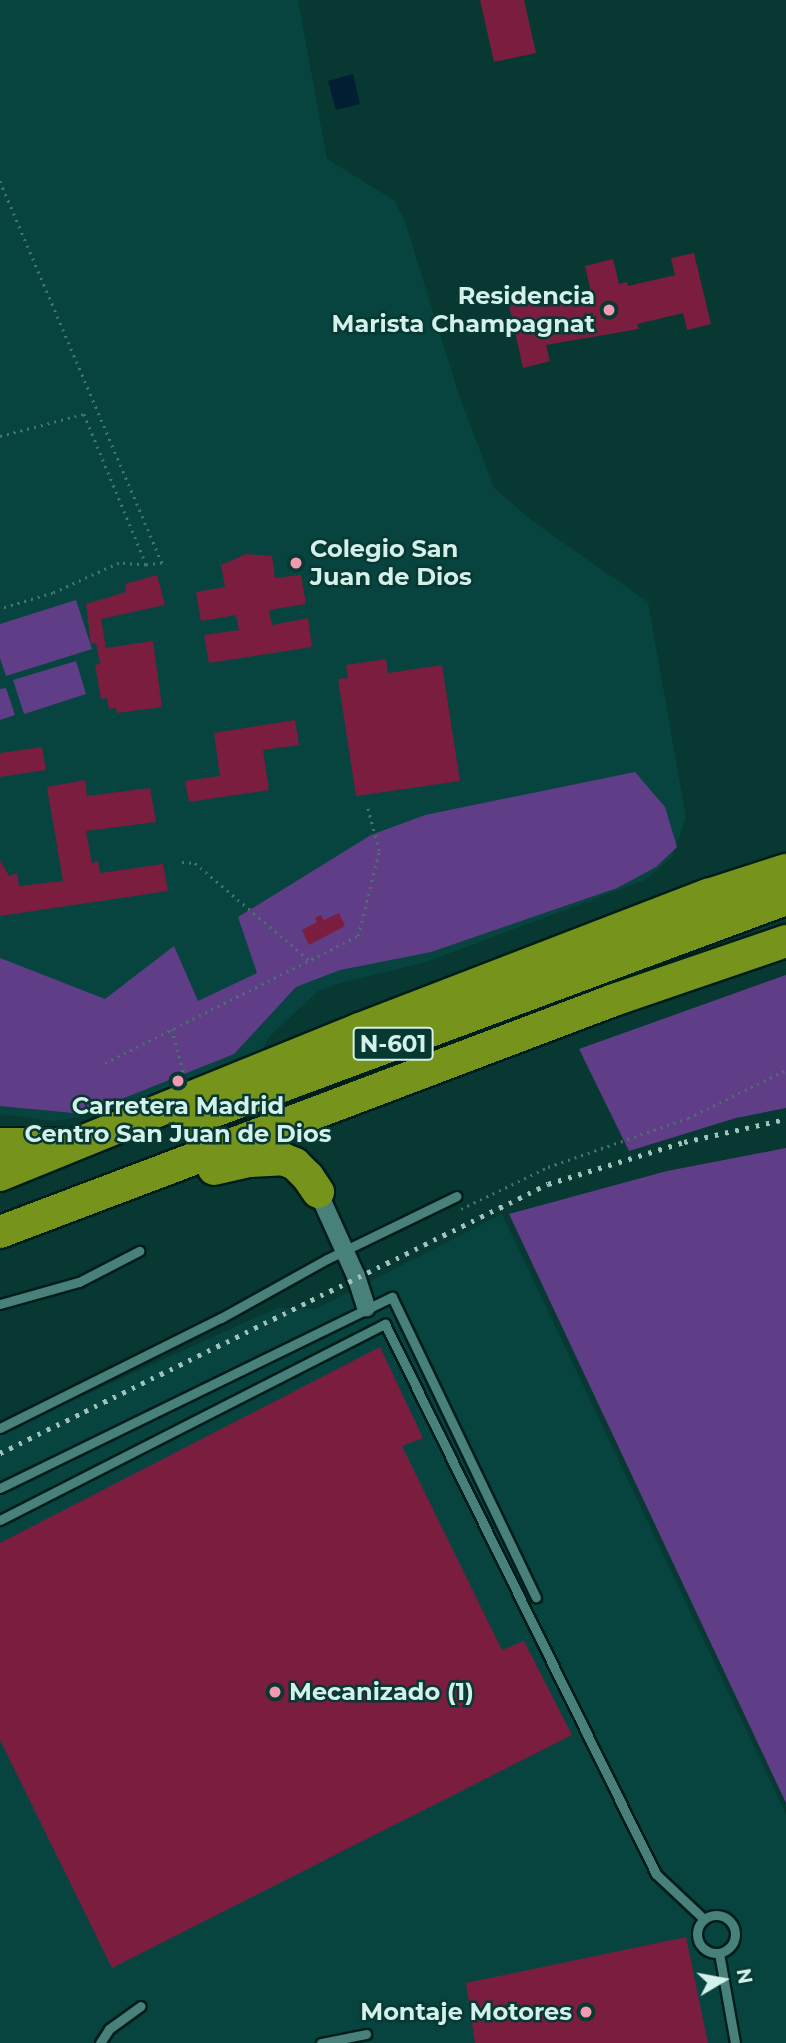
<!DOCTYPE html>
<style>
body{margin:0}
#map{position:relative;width:786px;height:2043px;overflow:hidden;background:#073832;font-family:Montserrat,sans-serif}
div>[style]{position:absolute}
.built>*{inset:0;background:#08443f}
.green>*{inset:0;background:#603e87}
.water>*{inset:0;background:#021e32}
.building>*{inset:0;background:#7a1d3e}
.path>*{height:2.5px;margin-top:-1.25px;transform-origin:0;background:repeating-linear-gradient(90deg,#48736d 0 2px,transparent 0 7px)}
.roads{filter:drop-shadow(2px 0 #001d19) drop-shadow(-2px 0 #001d19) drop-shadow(0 2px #001d19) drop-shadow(0 -2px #001d19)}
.service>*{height:9px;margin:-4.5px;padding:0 4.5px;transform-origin:4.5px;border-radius:4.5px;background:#488179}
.service>.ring{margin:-4.5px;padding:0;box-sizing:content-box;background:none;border:9px solid #488179;border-radius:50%}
.minor>*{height:18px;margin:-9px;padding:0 9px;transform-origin:9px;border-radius:9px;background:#488179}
.motorway>*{height:32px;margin:-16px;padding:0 16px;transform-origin:16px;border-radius:16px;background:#76941c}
.rail>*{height:4.5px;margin-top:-2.25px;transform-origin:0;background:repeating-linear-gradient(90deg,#a1c3be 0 3.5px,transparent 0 10.5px)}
.dots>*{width:19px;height:19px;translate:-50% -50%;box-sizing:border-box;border:4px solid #073832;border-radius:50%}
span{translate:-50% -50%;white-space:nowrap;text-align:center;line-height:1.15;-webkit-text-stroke:5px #073832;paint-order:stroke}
.shield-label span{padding:2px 5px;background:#073832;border:2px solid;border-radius:5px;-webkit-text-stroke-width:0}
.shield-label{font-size:23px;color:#d3f0eb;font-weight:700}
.poi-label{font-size:24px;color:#d3f0eb;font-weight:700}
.right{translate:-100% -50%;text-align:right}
.left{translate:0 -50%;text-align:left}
.north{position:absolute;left:688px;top:1945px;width:70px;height:70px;-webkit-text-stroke:5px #073832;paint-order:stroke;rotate:80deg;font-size:19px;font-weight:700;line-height:28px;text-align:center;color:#d3f0eb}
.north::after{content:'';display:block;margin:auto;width:24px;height:32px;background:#d3f0eb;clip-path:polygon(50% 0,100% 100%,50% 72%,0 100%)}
</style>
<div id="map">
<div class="built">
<i style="clip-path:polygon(0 0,298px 0,327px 159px,395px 201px,405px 222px,459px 395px,494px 488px,535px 523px,648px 602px,686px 818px,672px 857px,645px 880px,426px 962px,344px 982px,318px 991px,270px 1036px,259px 1054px,106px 1112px,54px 1121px,0 1114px)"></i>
<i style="clip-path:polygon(502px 1214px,786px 1814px,786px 2043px,0 2043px,0 1433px,277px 1308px,316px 1309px)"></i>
</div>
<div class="green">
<i style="clip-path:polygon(76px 600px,92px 649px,6px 676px,0 658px,0 624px)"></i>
<i style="clip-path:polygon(76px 661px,86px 694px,24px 714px,13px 680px)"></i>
<i style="clip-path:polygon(6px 688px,15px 715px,0 720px,0 689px)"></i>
<i style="clip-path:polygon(635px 772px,665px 807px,677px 847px,656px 867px,617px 888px,431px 952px,340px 970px,296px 987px,234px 1054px,84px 1114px,0 1106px,0 958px,105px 999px,174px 946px,198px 1001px,257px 973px,238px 917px,371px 835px,425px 815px)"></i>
<i style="clip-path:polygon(786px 975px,786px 1108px,736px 1118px,629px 1151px,579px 1049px)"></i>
<i style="clip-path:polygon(786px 1148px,786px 1803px,509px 1214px,667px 1171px)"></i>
</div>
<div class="water">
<i style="clip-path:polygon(353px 74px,360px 104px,336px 110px,328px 81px)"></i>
</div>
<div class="building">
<i style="clip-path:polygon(480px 0,524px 0,536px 53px,494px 62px)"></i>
<i style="clip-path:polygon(694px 253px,711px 324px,687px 330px,683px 313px,637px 324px,639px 329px,546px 345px,550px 361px,523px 368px,508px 301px,512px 300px,511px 295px,534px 289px,538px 307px,582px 297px,582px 294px,591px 292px,585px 266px,613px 259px,619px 284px,627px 282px,628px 286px,675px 275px,671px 258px)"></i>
<i style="clip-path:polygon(246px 554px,272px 556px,275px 578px,301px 575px,306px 604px,269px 610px,272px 625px,308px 618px,312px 647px,209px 663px,204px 635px,239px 630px,236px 615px,201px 621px,196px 592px,225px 587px,221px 565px)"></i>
<i style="clip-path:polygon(157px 575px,165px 605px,101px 619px,106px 648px,153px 641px,162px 707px,117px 713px,116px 708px,109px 709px,107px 698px,101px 699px,95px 665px,100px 664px,96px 643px,91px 644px,86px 604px,126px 592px,125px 584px)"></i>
<i style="clip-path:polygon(386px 659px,388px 673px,442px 665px,460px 781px,356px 796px,338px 679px,348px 678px,346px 665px)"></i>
<i style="clip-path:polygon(295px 720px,299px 745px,263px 750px,269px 790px,189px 802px,185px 781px,220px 776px,214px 733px)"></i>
<i style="clip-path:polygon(42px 747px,46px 770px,0 777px,0 753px)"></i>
<i style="clip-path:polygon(85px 780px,87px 796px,150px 788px,156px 822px,86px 831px,92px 863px,98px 861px,100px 873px,163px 864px,168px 891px,0 916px,0 860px,9px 876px,17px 873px,19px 886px,63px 881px,47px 787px)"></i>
<i style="clip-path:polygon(339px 913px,345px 926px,309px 945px,302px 930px,317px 922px,315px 918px,321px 915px,324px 920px)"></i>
<i style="clip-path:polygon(380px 1347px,423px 1438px,402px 1446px,502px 1650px,524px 1641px,572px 1735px,112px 1968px,0 1740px,0 1543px)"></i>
<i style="clip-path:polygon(686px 1937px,708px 2043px,475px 2043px,466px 1983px)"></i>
</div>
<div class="path">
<i style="left:0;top:181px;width:415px;rotate:67deg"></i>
<i style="left:162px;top:563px;width:16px;rotate:173deg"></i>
<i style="left:146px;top:565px;width:27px;rotate:-176deg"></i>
<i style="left:119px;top:563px;width:72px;rotate:155.6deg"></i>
<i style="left:53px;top:593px;width:55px;rotate:163.2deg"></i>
<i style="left:0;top:436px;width:87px;rotate:-14.7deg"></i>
<i style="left:84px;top:414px;width:162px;rotate:67.5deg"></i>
<i style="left:182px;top:862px;width:13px;rotate:4deg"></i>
<i style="left:195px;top:863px;width:150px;rotate:40.4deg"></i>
<i style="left:172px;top:1029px;width:50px;rotate:74.8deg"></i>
<i style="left:105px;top:1063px;width:283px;rotate:-26.7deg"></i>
<i style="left:358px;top:936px;width:88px;rotate:-76.1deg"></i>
<i style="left:379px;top:851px;width:47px;rotate:-104.9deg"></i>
<i style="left:461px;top:1209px;width:97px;rotate:-25.8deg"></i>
<i style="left:548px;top:1167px;width:148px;rotate:-19.3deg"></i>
<i style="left:688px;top:1118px;width:109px;rotate:-26.1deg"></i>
</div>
<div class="roads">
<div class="service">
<i style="left:0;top:1304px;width:82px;rotate:-15.6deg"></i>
<i style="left:79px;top:1282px;width:68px;rotate:-27.3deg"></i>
<i style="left:0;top:1428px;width:247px;rotate:-26.5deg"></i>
<i style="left:221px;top:1318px;width:121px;rotate:-29.1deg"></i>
<i style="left:327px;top:1259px;width:144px;rotate:-25.9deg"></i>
<i style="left:0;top:1488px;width:436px;rotate:-26deg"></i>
<i style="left:392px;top:1297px;width:333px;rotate:64.4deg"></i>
<i style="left:0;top:1520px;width:432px;rotate:-27deg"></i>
<i style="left:385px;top:1324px;width:613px;rotate:63.77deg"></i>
<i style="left:656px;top:1874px;width:66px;rotate:43.2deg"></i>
<i class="ring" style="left:697px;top:1915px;width:29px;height:29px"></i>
<i style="left:719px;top:1953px;width:91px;rotate:79.9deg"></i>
<i style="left:100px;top:2043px;width:17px;rotate:-57deg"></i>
<i style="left:109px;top:2029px;width:39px;rotate:-36deg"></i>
<i style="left:321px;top:2043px;width:46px;rotate:-11.3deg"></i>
</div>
<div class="minor">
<i style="left:318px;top:1192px;width:92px;rotate:65.7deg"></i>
<i style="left:356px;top:1276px;width:33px;rotate:72deg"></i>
</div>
<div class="motorway">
<i style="left:190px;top:1120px;width:636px;rotate:-20.35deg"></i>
<i style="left:0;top:1144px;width:59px"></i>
<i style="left:214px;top:1169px;width:36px;rotate:-13deg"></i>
<i style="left:249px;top:1161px;width:34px;rotate:-3deg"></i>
<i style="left:283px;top:1159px;width:13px;rotate:23deg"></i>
<i style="left:295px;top:1164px;width:18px;rotate:45deg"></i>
<i style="left:308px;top:1177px;width:18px;rotate:56deg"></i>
<i style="left:0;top:1175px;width:388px;rotate:-22.1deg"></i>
<i style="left:360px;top:1029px;width:373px;rotate:-21.1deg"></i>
<i style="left:708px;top:895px;width:82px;rotate:-17.8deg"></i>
<i style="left:0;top:1232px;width:656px;rotate:-20.7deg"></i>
<i style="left:614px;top:1000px;width:182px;rotate:-18.9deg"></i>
</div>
</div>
<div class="rail">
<i style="left:0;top:1453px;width:610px;rotate:-26.15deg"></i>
<i style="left:548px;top:1184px;width:142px;rotate:-17.2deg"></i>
<i style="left:684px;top:1142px;width:105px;rotate:-12.7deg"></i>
</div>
<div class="dots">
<i style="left:609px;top:310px;background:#f29ab0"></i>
<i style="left:296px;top:563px;background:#f29ab0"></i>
<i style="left:178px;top:1081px;background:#f29ab0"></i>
<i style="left:275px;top:1692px;background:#f29ab0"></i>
<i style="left:586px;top:2012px;background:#f29ab0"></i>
</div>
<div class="shield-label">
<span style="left:393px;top:1044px">N-601</span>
</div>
<div class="poi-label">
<span class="right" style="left:595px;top:310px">Residencia<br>Marista Champagnat</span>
<span class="left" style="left:310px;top:563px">Colegio San<br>Juan de Dios</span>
<span style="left:178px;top:1120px">Carretera Madrid<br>Centro San Juan de Dios</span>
<span class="left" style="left:289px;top:1692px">Mecanizado (1)</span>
<span class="right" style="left:572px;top:2012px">Montaje Motores</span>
</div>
<div class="north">N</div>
</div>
